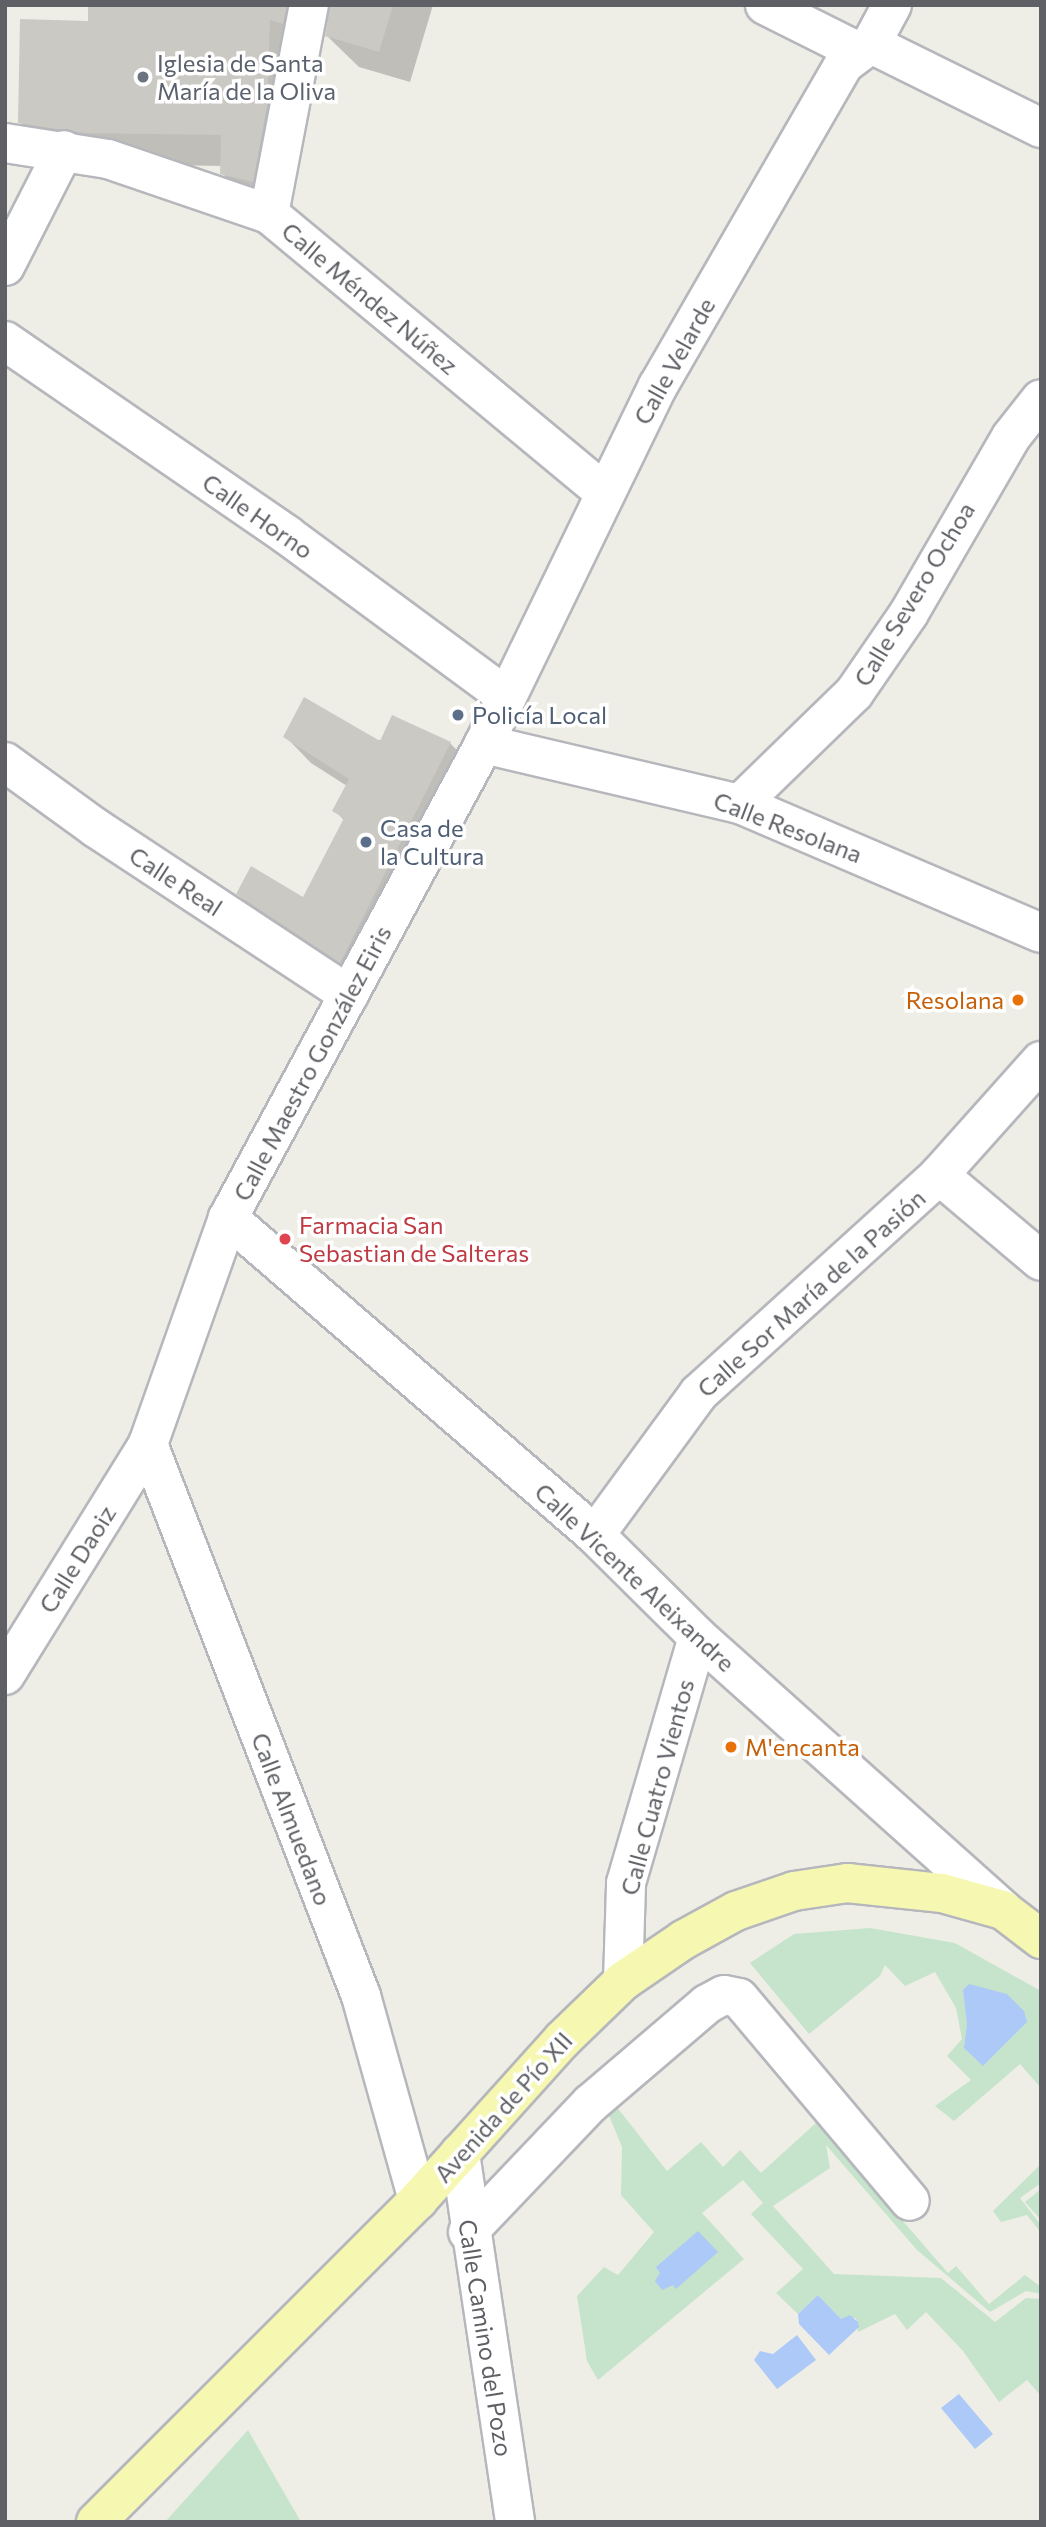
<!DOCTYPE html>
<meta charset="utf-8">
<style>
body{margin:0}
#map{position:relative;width:1046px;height:2527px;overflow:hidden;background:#efeee6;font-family:Commissioner,sans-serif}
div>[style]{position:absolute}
.green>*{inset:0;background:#c5e4cb}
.water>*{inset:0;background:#adc9f7}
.shadow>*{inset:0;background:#0003}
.building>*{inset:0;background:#cac9c3}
.roads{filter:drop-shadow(2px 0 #b6b7bc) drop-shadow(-2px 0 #b6b7bc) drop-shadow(0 2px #b6b7bc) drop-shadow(0 -2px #b6b7bc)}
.minor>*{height:38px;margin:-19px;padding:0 19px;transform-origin:19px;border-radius:19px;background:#fff}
.major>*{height:38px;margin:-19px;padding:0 19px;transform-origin:19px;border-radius:19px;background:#f6f8b2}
.dots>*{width:19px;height:19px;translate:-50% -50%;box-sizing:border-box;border:4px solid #fff;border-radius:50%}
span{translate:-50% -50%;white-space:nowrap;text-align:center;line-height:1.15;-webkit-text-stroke:7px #fff;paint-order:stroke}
.worship-label{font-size:24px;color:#5b616d}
.left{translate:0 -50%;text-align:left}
.street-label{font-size:24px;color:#5e6065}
.service-label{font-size:24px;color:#4e5e75}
.food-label{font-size:24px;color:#c56008}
.right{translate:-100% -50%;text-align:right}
.health-label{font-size:24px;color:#be3a42}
.frame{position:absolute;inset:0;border:7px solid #5e6065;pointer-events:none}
</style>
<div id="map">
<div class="green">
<i style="clip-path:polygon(870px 1928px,955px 1943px,1041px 1991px,1041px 2088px,1020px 2064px,954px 2121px,935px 2106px,971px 2080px,947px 2056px,962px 2039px,956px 2008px,935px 1972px,905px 1986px,885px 1965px,880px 1976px,809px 2034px,750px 1963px,794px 1934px)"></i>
<i style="clip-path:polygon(616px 2106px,667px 2171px,701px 2142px,723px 2167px,740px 2150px,761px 2173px,817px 2122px,948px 2273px,956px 2266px,989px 2304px,1025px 2275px,1041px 2287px,1041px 2294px,1026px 2291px,990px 2312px,917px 2250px,826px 2145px,830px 2168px,773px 2206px,834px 2274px,941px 2278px,995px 2322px,1026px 2298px,1041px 2299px,1041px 2396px,1027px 2380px,999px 2402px,963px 2351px,926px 2312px,907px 2330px,895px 2314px,858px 2332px,856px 2318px,841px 2319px,818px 2295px,798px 2314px,776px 2293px,803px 2269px,751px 2214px,763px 2203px,743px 2180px,702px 2213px,744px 2259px,598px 2380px,587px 2361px,577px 2296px,604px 2267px,618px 2275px,654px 2232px,621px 2195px,622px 2147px,608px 2113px)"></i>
<i style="clip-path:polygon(1041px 2164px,1041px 2183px,1020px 2198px,1041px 2225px,1041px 2233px,1027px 2215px,1001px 2222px,993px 2211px)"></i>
<i style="clip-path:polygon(1041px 2189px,1041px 2220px,1025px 2202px)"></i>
<i style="clip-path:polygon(248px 2430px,301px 2522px,165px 2522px)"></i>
</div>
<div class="water">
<i style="clip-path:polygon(969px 1984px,1007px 1994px,1024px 2011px,1027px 2022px,983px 2066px,964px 2048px,967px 2024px,963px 1990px)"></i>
<i style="clip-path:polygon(698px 2231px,718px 2252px,676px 2289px,673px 2285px,662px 2290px,655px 2281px,660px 2273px,656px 2267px)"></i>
<i style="clip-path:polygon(818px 2295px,841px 2319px,850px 2315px,858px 2322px,859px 2327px,829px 2355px,799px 2324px,798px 2314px)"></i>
<i style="clip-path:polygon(797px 2335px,816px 2360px,777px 2389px,754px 2360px,760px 2351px,773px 2354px)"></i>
<i style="clip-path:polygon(959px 2394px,993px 2434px,975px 2449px,941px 2408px)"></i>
</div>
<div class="shadow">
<i style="clip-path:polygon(90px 5px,433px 5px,410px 82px,359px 67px,327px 36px,329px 21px,319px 32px,254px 205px,222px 173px,222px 166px,117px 164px,51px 154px,20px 122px,90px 22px)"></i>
<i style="clip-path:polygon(285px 736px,450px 743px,476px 770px,367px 988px,265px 921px,238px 894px,303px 900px,345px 821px,335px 811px,347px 786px,311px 763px)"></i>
</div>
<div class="building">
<i style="clip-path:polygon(88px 5px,287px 5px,283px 24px,270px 20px,267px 106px,253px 182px,220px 174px,221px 135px,84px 133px,18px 123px,20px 19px,88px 21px)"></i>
<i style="clip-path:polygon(330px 5px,393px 5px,379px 52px,325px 36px)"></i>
<i style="clip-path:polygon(304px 697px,380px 741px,392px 715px,451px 742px,340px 963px,236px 894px,251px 866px,303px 897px,344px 818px,332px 811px,349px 779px,283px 737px)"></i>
</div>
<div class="roads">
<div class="minor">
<i style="left:765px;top:5px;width:105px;rotate:26.6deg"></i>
<i style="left:871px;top:44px;width:190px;rotate:26.3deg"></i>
<i style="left:5px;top:143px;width:104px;rotate:8.8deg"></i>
<i style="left:108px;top:159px;width:170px;rotate:18.9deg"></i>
<i style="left:269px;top:214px;width:435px;rotate:39.7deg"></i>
<i style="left:269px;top:214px;width:213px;rotate:-79.2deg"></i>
<i style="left:5px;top:266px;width:130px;rotate:-63deg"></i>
<i style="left:5px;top:341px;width:342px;rotate:34.5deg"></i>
<i style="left:287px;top:535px;width:273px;rotate:36.4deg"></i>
<i style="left:484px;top:744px;width:263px;rotate:13.2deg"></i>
<i style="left:740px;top:804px;width:327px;rotate:23.2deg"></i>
<i style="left:5px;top:762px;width:112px;rotate:36deg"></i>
<i style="left:96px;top:828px;width:303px;rotate:33.4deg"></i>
<i style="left:740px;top:804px;width:159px;rotate:-44.2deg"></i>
<i style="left:854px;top:693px;width:97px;rotate:-55.5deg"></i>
<i style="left:909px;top:613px;width:203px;rotate:-59.9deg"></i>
<i style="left:1011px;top:437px;width:48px;rotate:-51.7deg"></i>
<i style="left:939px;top:1175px;width:133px;rotate:40.1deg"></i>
<i style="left:228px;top:1218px;width:485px;rotate:40.8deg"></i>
<i style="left:595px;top:1535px;width:145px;rotate:44.7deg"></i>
<i style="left:698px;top:1637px;width:409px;rotate:41.8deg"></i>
<i style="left:148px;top:1444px;width:592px;rotate:68.9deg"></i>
<i style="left:361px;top:1996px;width:212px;rotate:74.4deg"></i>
<i style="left:595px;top:1535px;width:176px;rotate:-53.8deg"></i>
<i style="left:699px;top:1393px;width:324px;rotate:-42.2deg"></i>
<i style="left:939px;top:1175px;width:153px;rotate:-48.2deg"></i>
<i style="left:5px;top:1675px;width:272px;rotate:-58.2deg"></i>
<i style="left:148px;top:1444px;width:240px;rotate:-70.5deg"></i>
<i style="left:228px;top:1218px;width:539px;rotate:-61.63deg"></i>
<i style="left:484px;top:744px;width:398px;rotate:-64.1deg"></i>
<i style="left:658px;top:386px;width:372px;rotate:-60deg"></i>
<i style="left:844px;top:64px;width:34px;rotate:-37deg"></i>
<i style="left:871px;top:44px;width:44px;rotate:-61.7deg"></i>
<i style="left:623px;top:1981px;width:98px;rotate:-88.2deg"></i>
<i style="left:626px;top:1883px;width:256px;rotate:-73.7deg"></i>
<i style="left:460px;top:2153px;width:373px;rotate:81.5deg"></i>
<i style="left:468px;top:2232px;width:177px;rotate:-46.4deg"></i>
<i style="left:590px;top:2104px;width:154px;rotate:-40.5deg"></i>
<i style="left:707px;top:2004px;width:19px;rotate:-28deg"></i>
<i style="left:724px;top:1995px;width:15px;rotate:11deg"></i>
<i style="left:739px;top:1998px;width:265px;rotate:49.9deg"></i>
</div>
<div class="major">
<i style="left:96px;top:2522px;width:455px;rotate:-45deg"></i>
<i style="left:418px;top:2200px;width:215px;rotate:-48deg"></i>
<i style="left:562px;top:2040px;width:85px;rotate:-44deg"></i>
<i style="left:623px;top:1981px;width:73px;rotate:-34.3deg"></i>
<i style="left:683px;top:1940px;width:60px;rotate:-28.7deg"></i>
<i style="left:736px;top:1911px;width:61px;rotate:-19deg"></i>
<i style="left:794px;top:1891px;width:54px;rotate:-8.6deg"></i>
<i style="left:847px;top:1883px;width:96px;rotate:6deg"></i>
<i style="left:942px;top:1893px;width:63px;rotate:15.6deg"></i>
<i style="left:1003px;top:1910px;width:48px;rotate:37.3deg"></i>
</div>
</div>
<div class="dots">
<i style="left:143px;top:77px;background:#6b7280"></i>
<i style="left:458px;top:715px;background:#5c6f8a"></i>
<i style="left:366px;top:842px;background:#5c6f8a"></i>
<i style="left:1018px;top:1000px;background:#e8710a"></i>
<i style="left:285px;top:1239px;background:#e0444e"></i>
<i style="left:731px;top:1747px;background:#e8710a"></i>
</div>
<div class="worship-label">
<span class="left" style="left:157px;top:77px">Iglesia de Santa<br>María de la Oliva</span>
</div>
<div class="street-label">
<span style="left:370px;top:298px;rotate:40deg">Calle Méndez Núñez</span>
<span style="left:674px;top:361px;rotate:-61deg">Calle Velarde</span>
<span style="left:258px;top:516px;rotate:35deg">Calle Horno</span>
<span style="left:914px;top:594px;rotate:-59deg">Calle Severo Ochoa</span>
<span style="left:788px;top:827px;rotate:21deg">Calle Resolana</span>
<span style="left:176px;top:881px;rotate:33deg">Calle Real</span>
<span style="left:312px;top:1063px;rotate:-62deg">Calle Maestro González Eiris</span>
<span style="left:811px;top:1293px;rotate:-42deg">Calle Sor María de la Pasión</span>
<span style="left:77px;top:1559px;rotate:-58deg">Calle Daoiz</span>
<span style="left:635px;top:1577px;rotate:43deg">Calle Vicente Aleixandre</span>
<span style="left:657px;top:1787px;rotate:-75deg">Calle Cuatro Vientos</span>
<span style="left:292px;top:1819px;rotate:69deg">Calle Almuedano</span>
<span style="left:503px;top:2107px;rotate:-48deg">Avenida de Pío XII</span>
<span style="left:486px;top:2338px;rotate:81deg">Calle Camino del Pozo</span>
</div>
<div class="service-label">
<span class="left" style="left:472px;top:715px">Policía Local</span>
<span class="left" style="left:380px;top:842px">Casa de<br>la Cultura</span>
</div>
<div class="food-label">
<span class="right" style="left:1004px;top:1000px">Resolana</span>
<span class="left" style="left:745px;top:1747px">M'encanta</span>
</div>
<div class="health-label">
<span class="left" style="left:299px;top:1239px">Farmacia San<br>Sebastian de Salteras</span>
</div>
<div class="frame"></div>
</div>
